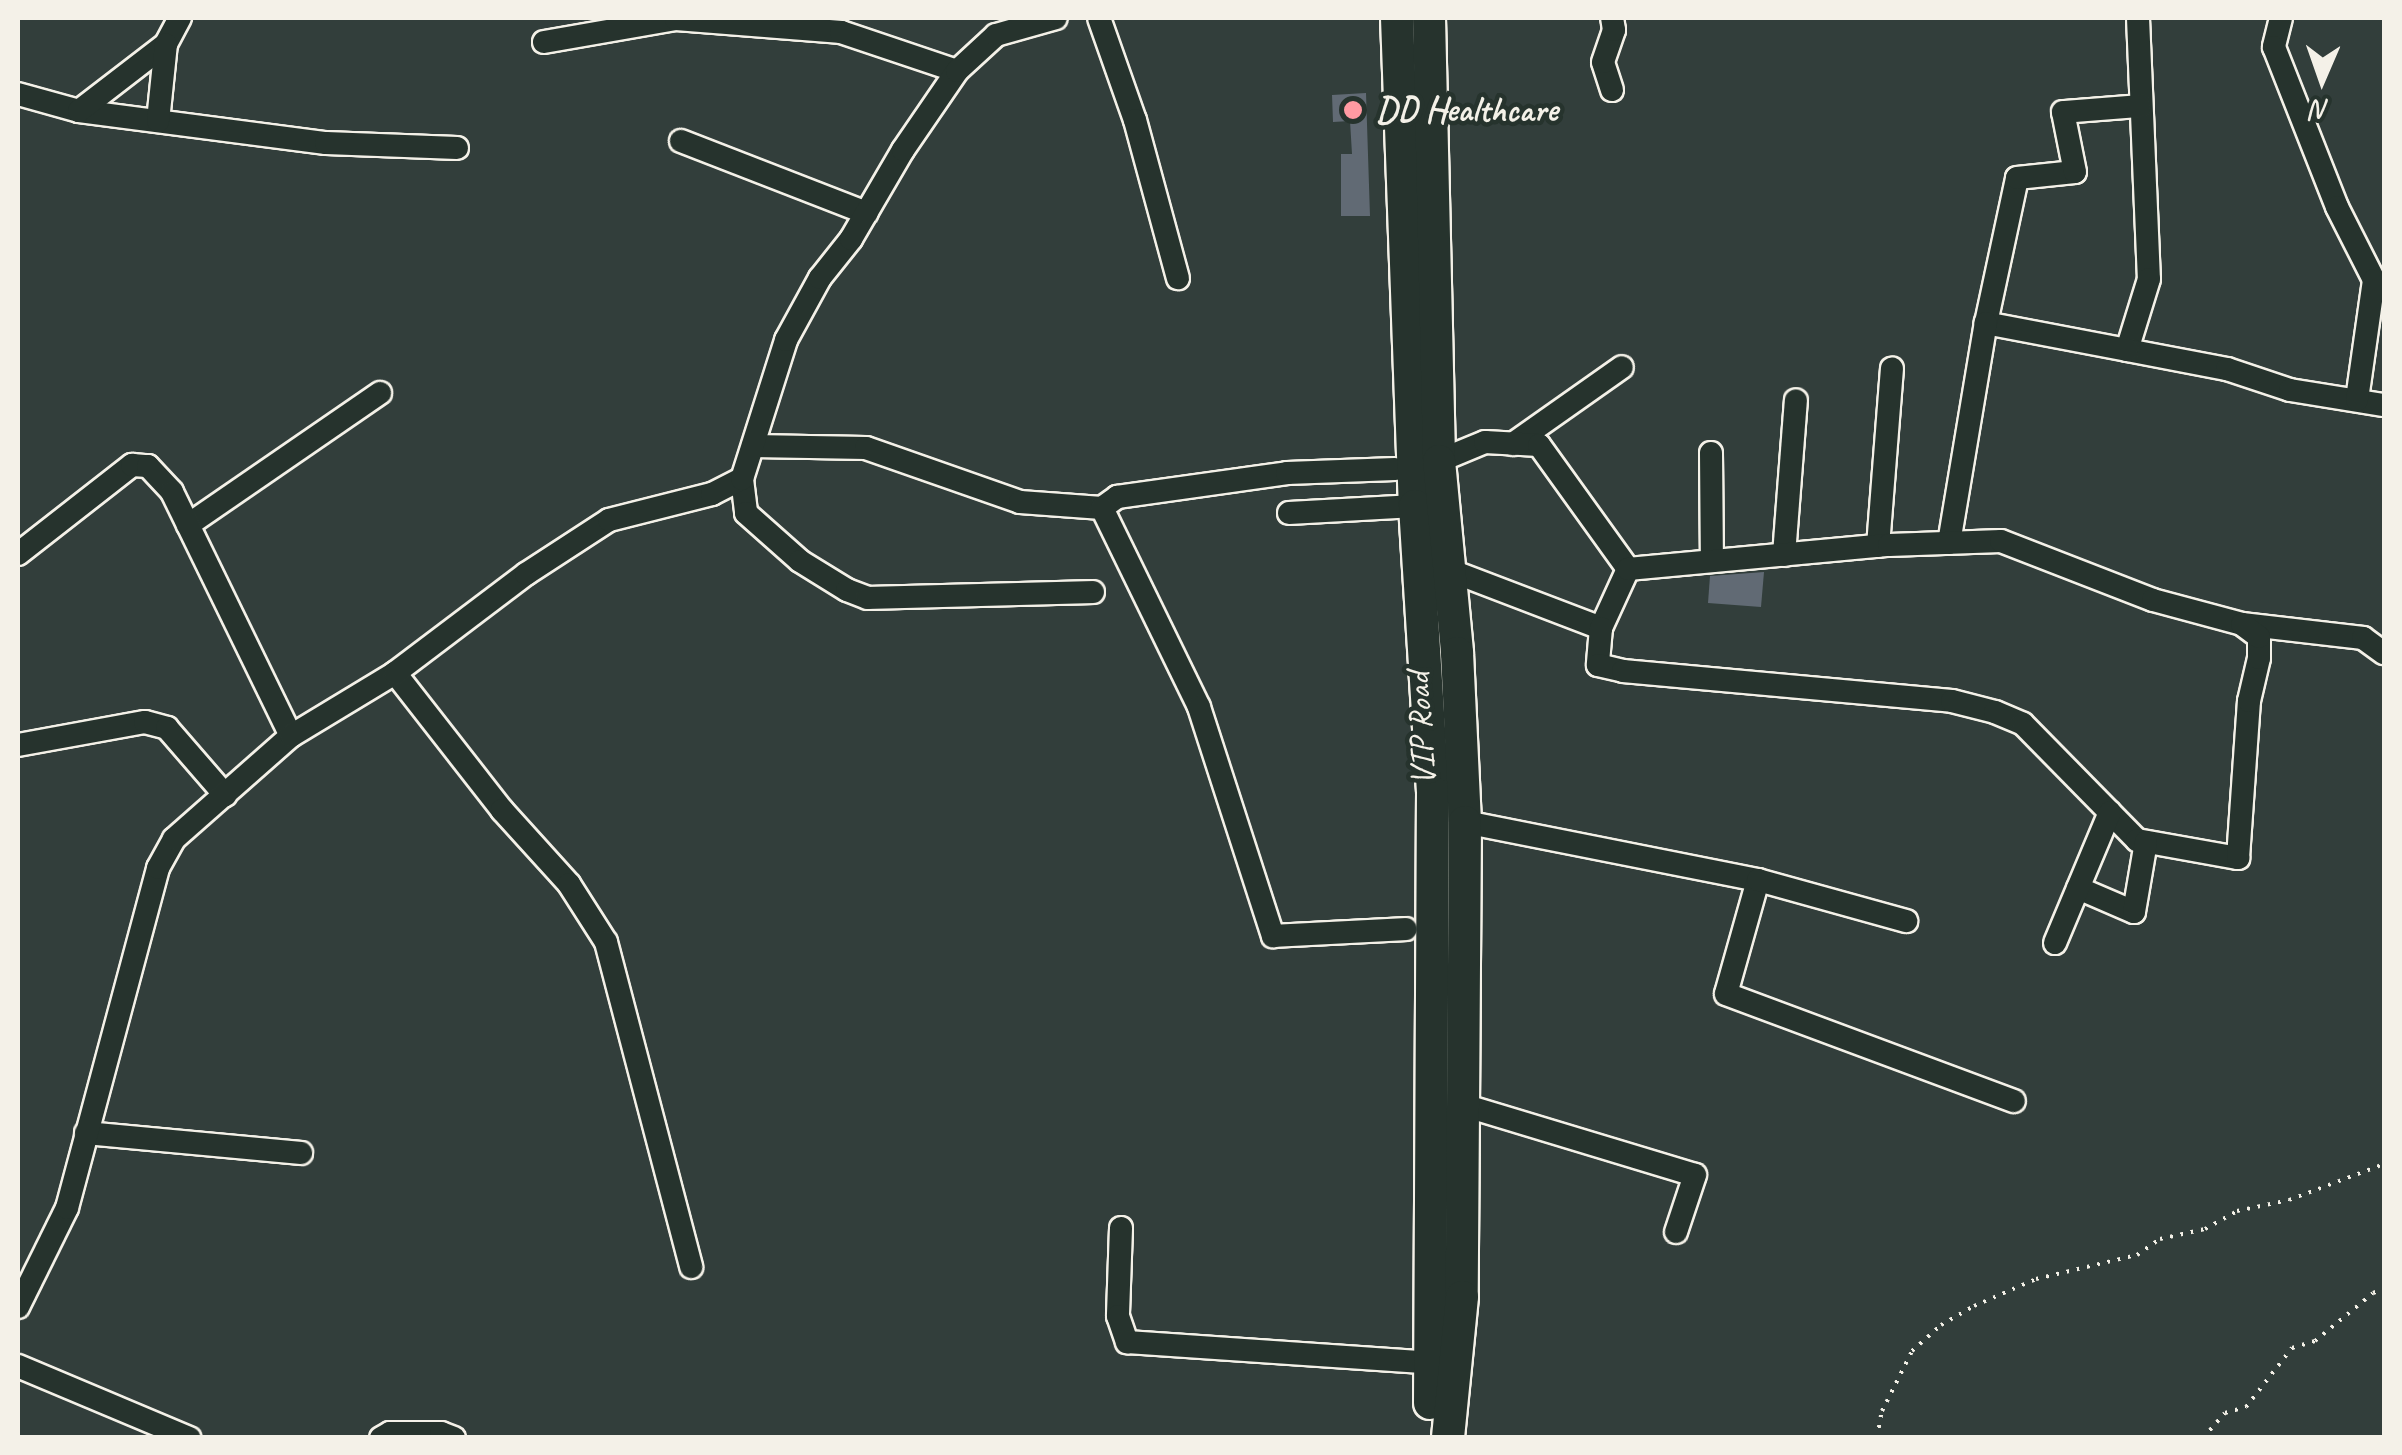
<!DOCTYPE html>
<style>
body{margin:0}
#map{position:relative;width:2402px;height:1455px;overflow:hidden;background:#323e3b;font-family:Caveat,sans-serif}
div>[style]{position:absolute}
.building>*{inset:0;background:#616a74}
.path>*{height:4px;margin-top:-2px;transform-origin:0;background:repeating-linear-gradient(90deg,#f4f1e8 0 2.5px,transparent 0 10.5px)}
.roads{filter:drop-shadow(2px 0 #f4f1e8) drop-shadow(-2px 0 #f4f1e8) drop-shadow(0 2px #f4f1e8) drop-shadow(0 -2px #f4f1e8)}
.minor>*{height:22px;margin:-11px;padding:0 11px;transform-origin:11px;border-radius:11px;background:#26332d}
.secondary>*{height:32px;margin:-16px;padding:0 16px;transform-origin:16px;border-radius:16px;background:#26332d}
.dots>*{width:28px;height:28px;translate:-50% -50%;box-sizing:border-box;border:5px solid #26332d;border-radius:50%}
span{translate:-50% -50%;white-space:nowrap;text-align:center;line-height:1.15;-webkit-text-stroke:9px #26332d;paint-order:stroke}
.poi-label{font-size:35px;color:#f4f1e8;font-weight:700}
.left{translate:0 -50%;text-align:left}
.street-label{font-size:35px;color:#f4f1e8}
.frame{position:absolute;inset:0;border:20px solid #f4f1e8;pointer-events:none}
.north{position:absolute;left:2272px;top:30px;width:100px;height:100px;-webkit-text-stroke:8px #26332d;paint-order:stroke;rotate:182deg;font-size:28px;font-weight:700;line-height:40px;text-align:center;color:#f4f1e8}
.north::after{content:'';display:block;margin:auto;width:35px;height:45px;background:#f4f1e8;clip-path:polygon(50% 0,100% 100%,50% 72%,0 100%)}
</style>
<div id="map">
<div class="building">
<i style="clip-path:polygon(1366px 93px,1370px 216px,1341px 216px,1341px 154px,1352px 154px,1350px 121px,1333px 122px,1332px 95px)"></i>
<i style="clip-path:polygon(1764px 572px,1761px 607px,1708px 603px,1710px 576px)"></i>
</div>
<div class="path">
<i style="left:1877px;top:1438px;width:27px;rotate:-80deg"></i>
<i style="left:1882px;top:1411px;width:67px;rotate:-63.4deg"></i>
<i style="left:1912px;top:1351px;width:39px;rotate:-42deg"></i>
<i style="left:1941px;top:1325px;width:38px;rotate:-30deg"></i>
<i style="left:1974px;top:1306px;width:68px;rotate:-23.5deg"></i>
<i style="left:2036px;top:1279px;width:104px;rotate:-13.4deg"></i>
<i style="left:2137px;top:1255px;width:28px;rotate:-35deg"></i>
<i style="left:2160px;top:1239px;width:46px;rotate:-12.5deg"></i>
<i style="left:2205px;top:1229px;width:37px;rotate:-29deg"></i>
<i style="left:2237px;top:1211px;width:53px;rotate:-11.9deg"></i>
<i style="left:2289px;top:1200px;width:102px;rotate:-20.8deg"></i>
<i style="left:2203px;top:1438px;width:33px;rotate:-49deg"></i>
<i style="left:2225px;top:1413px;width:22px;rotate:-16deg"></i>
<i style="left:2246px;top:1407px;width:75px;rotate:-52.1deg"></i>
<i style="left:2292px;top:1348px;width:24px;rotate:-17deg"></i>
<i style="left:2315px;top:1341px;width:75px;rotate:-39.6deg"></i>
<i style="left:2373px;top:1293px;width:12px;rotate:-20deg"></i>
</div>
<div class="roads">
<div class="minor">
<i style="left:1099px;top:18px;width:108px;rotate:70.6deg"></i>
<i style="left:1135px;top:120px;width:164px;rotate:74.8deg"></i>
<i style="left:2138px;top:18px;width:261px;rotate:87.6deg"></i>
<i style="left:2149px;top:279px;width:74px;rotate:107.2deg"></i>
<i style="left:2127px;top:350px;width:102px;rotate:10.8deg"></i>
<i style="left:2227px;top:369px;width:66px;rotate:18.4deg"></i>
<i style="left:2290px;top:390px;width:95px;rotate:9.1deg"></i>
<i style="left:2281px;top:18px;width:30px;rotate:104deg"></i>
<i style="left:2274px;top:47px;width:172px;rotate:68.5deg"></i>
<i style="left:2337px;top:207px;width:82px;rotate:63.1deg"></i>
<i style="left:2374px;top:280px;width:121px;rotate:98.1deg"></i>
<i style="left:544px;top:42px;width:134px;rotate:-9.9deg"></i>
<i style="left:676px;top:19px;width:166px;rotate:4.5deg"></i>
<i style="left:841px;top:32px;width:122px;rotate:18.6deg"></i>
<i style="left:1612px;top:90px;width:29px;rotate:-108deg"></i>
<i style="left:1603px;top:62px;width:34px;rotate:-71deg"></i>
<i style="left:1614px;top:30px;width:12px;rotate:-99deg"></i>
<i style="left:18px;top:94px;width:63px;rotate:15.6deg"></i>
<i style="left:79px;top:111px;width:249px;rotate:7.4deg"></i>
<i style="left:326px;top:143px;width:131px;rotate:2.2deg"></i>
<i style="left:79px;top:111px;width:110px;rotate:-37.6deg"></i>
<i style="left:166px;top:44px;width:30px;rotate:-62deg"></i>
<i style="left:158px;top:121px;width:77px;rotate:-84.1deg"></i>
<i style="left:681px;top:141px;width:199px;rotate:21.2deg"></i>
<i style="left:2127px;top:350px;width:144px;rotate:-169.2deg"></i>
<i style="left:1986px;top:323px;width:148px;rotate:-77.9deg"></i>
<i style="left:2017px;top:178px;width:58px;rotate:-5.9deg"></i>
<i style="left:2075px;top:172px;width:61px;rotate:-101.3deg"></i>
<i style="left:2063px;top:112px;width:77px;rotate:-4.5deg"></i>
<i style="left:1513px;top:444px;width:133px;rotate:-35.2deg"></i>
<i style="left:753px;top:446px;width:113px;rotate:1deg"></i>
<i style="left:866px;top:448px;width:163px;rotate:19.3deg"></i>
<i style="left:1020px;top:502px;width:82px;rotate:4.2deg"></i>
<i style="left:1102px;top:508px;width:19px;rotate:-36deg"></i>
<i style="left:1117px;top:497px;width:172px;rotate:-8deg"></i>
<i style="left:1287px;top:473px;width:108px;rotate:-2.1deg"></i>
<i style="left:1711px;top:453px;width:108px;rotate:89.5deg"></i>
<i style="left:1439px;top:461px;width:50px;rotate:-22.4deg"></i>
<i style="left:1485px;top:442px;width:54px;rotate:3.2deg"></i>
<i style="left:1539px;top:445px;width:153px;rotate:54.3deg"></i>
<i style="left:742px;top:479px;width:34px;rotate:83deg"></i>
<i style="left:746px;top:513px;width:72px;rotate:41.6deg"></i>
<i style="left:800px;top:561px;width:55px;rotate:31.7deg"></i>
<i style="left:847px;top:590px;width:22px;rotate:21deg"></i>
<i style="left:868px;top:598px;width:225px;rotate:-1.5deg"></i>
<i style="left:1102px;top:508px;width:221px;rotate:64deg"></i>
<i style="left:1199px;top:707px;width:241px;rotate:72.1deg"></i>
<i style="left:1273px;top:936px;width:133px;rotate:-3deg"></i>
<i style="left:1289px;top:513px;width:126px;rotate:-3.2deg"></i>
<i style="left:188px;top:525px;width:233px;rotate:-34.5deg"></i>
<i style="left:1949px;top:543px;width:223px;rotate:-80.5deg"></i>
<i style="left:1878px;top:546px;width:178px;rotate:-85.5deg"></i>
<i style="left:18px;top:554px;width:145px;rotate:-38deg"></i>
<i style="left:132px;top:465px;width:16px;rotate:4deg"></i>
<i style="left:148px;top:466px;width:35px;rotate:47deg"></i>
<i style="left:172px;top:492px;width:271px;rotate:64deg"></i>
<i style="left:1784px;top:555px;width:155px;rotate:-85.6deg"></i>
<i style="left:1449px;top:570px;width:163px;rotate:20.9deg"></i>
<i style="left:1601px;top:628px;width:65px;rotate:-65.4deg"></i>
<i style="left:1628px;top:569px;width:262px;rotate:-5.3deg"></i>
<i style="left:1889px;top:545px;width:112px;rotate:-2deg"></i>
<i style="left:2001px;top:541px;width:163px;rotate:21.2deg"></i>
<i style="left:2153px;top:600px;width:92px;rotate:15.1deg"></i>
<i style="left:2242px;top:624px;width:122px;rotate:6.6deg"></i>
<i style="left:2363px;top:638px;width:26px;rotate:36deg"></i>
<i style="left:1601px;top:628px;width:37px;rotate:95deg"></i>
<i style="left:1598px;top:665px;width:26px;rotate:13deg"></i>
<i style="left:1623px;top:671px;width:330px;rotate:5.2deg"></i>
<i style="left:1952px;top:701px;width:44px;rotate:14.3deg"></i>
<i style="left:1995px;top:712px;width:30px;rotate:23deg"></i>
<i style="left:2023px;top:724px;width:163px;rotate:45.5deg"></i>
<i style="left:2137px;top:840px;width:103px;rotate:10.1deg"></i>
<i style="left:2238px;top:858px;width:157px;rotate:-86deg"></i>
<i style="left:2249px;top:701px;width:44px;rotate:-76.9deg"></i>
<i style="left:2259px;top:658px;width:21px;rotate:-90deg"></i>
<i style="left:2259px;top:637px;width:21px;rotate:-143deg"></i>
<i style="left:395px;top:673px;width:174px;rotate:52deg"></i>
<i style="left:502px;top:810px;width:100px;rotate:47.8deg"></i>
<i style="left:569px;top:884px;width:69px;rotate:57.5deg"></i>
<i style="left:606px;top:942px;width:336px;rotate:75.3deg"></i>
<i style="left:18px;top:745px;width:129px;rotate:-10.3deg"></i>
<i style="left:145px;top:722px;width:23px;rotate:15deg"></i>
<i style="left:167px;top:728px;width:89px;rotate:49.1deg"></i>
<i style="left:1465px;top:822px;width:299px;rotate:11.2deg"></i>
<i style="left:1758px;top:880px;width:118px;rotate:105.7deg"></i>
<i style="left:1726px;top:994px;width:307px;rotate:20.4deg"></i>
<i style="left:1758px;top:880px;width:154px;rotate:15.5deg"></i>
<i style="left:2078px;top:888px;width:61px;rotate:23.2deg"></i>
<i style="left:2134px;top:912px;width:71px;rotate:-80.3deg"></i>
<i style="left:2055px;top:943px;width:142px;rotate:-67.2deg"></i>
<i style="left:1463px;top:1105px;width:242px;rotate:16.8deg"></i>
<i style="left:1695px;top:1175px;width:60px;rotate:108.4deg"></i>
<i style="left:86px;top:1133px;width:216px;rotate:5.3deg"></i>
<i style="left:1121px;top:1228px;width:88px;rotate:92deg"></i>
<i style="left:1118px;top:1316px;width:28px;rotate:71deg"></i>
<i style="left:1127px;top:1342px;width:307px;rotate:3.9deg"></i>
<i style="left:18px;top:1307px;width:110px;rotate:-63.7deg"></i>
<i style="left:67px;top:1208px;width:352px;rotate:-75deg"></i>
<i style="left:158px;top:868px;width:33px;rotate:-61deg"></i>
<i style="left:174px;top:839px;width:156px;rotate:-41.4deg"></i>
<i style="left:291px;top:736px;width:122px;rotate:-31.2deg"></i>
<i style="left:395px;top:673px;width:164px;rotate:-37.1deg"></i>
<i style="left:526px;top:574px;width:99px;rotate:-33deg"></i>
<i style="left:609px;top:520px;width:106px;rotate:-14.2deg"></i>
<i style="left:712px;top:494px;width:34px;rotate:-27deg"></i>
<i style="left:742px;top:479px;width:146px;rotate:-72.4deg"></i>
<i style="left:786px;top:340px;width:71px;rotate:-61.3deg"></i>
<i style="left:820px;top:278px;width:50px;rotate:-51.5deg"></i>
<i style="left:851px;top:239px;width:103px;rotate:-59.7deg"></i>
<i style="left:903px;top:150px;width:96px;rotate:-55.6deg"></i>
<i style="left:957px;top:71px;width:53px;rotate:-42.7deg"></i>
<i style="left:996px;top:35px;width:62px;rotate:-15.8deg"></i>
<i style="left:18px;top:1366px;width:186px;rotate:22.8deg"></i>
<i style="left:381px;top:1438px;width:10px;rotate:-29deg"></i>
<i style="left:390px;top:1433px;width:51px"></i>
<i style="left:441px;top:1433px;width:14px;rotate:21deg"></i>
</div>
<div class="secondary">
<i style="left:1397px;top:18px;width:488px;rotate:87.9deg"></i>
<i style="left:1415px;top:506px;width:287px;rotate:86.4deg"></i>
<i style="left:1433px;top:792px;width:611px;rotate:90.28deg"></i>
<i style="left:1429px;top:18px;width:443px;rotate:88.7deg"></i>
<i style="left:1439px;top:461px;width:193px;rotate:84.6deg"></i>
<i style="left:1457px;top:653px;width:169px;rotate:87.3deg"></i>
<i style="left:1465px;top:822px;width:475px;rotate:90.4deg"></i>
<i style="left:1462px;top:1297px;width:142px;rotate:95.7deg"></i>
</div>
</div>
<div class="dots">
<i style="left:1353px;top:110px;background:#ff9aa2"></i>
</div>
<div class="poi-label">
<span class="left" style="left:1376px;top:110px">DD Healthcare</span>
</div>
<div class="street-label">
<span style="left:1421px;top:729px;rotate:-93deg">VIP Road</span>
</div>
<div class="frame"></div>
<div class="north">N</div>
</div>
